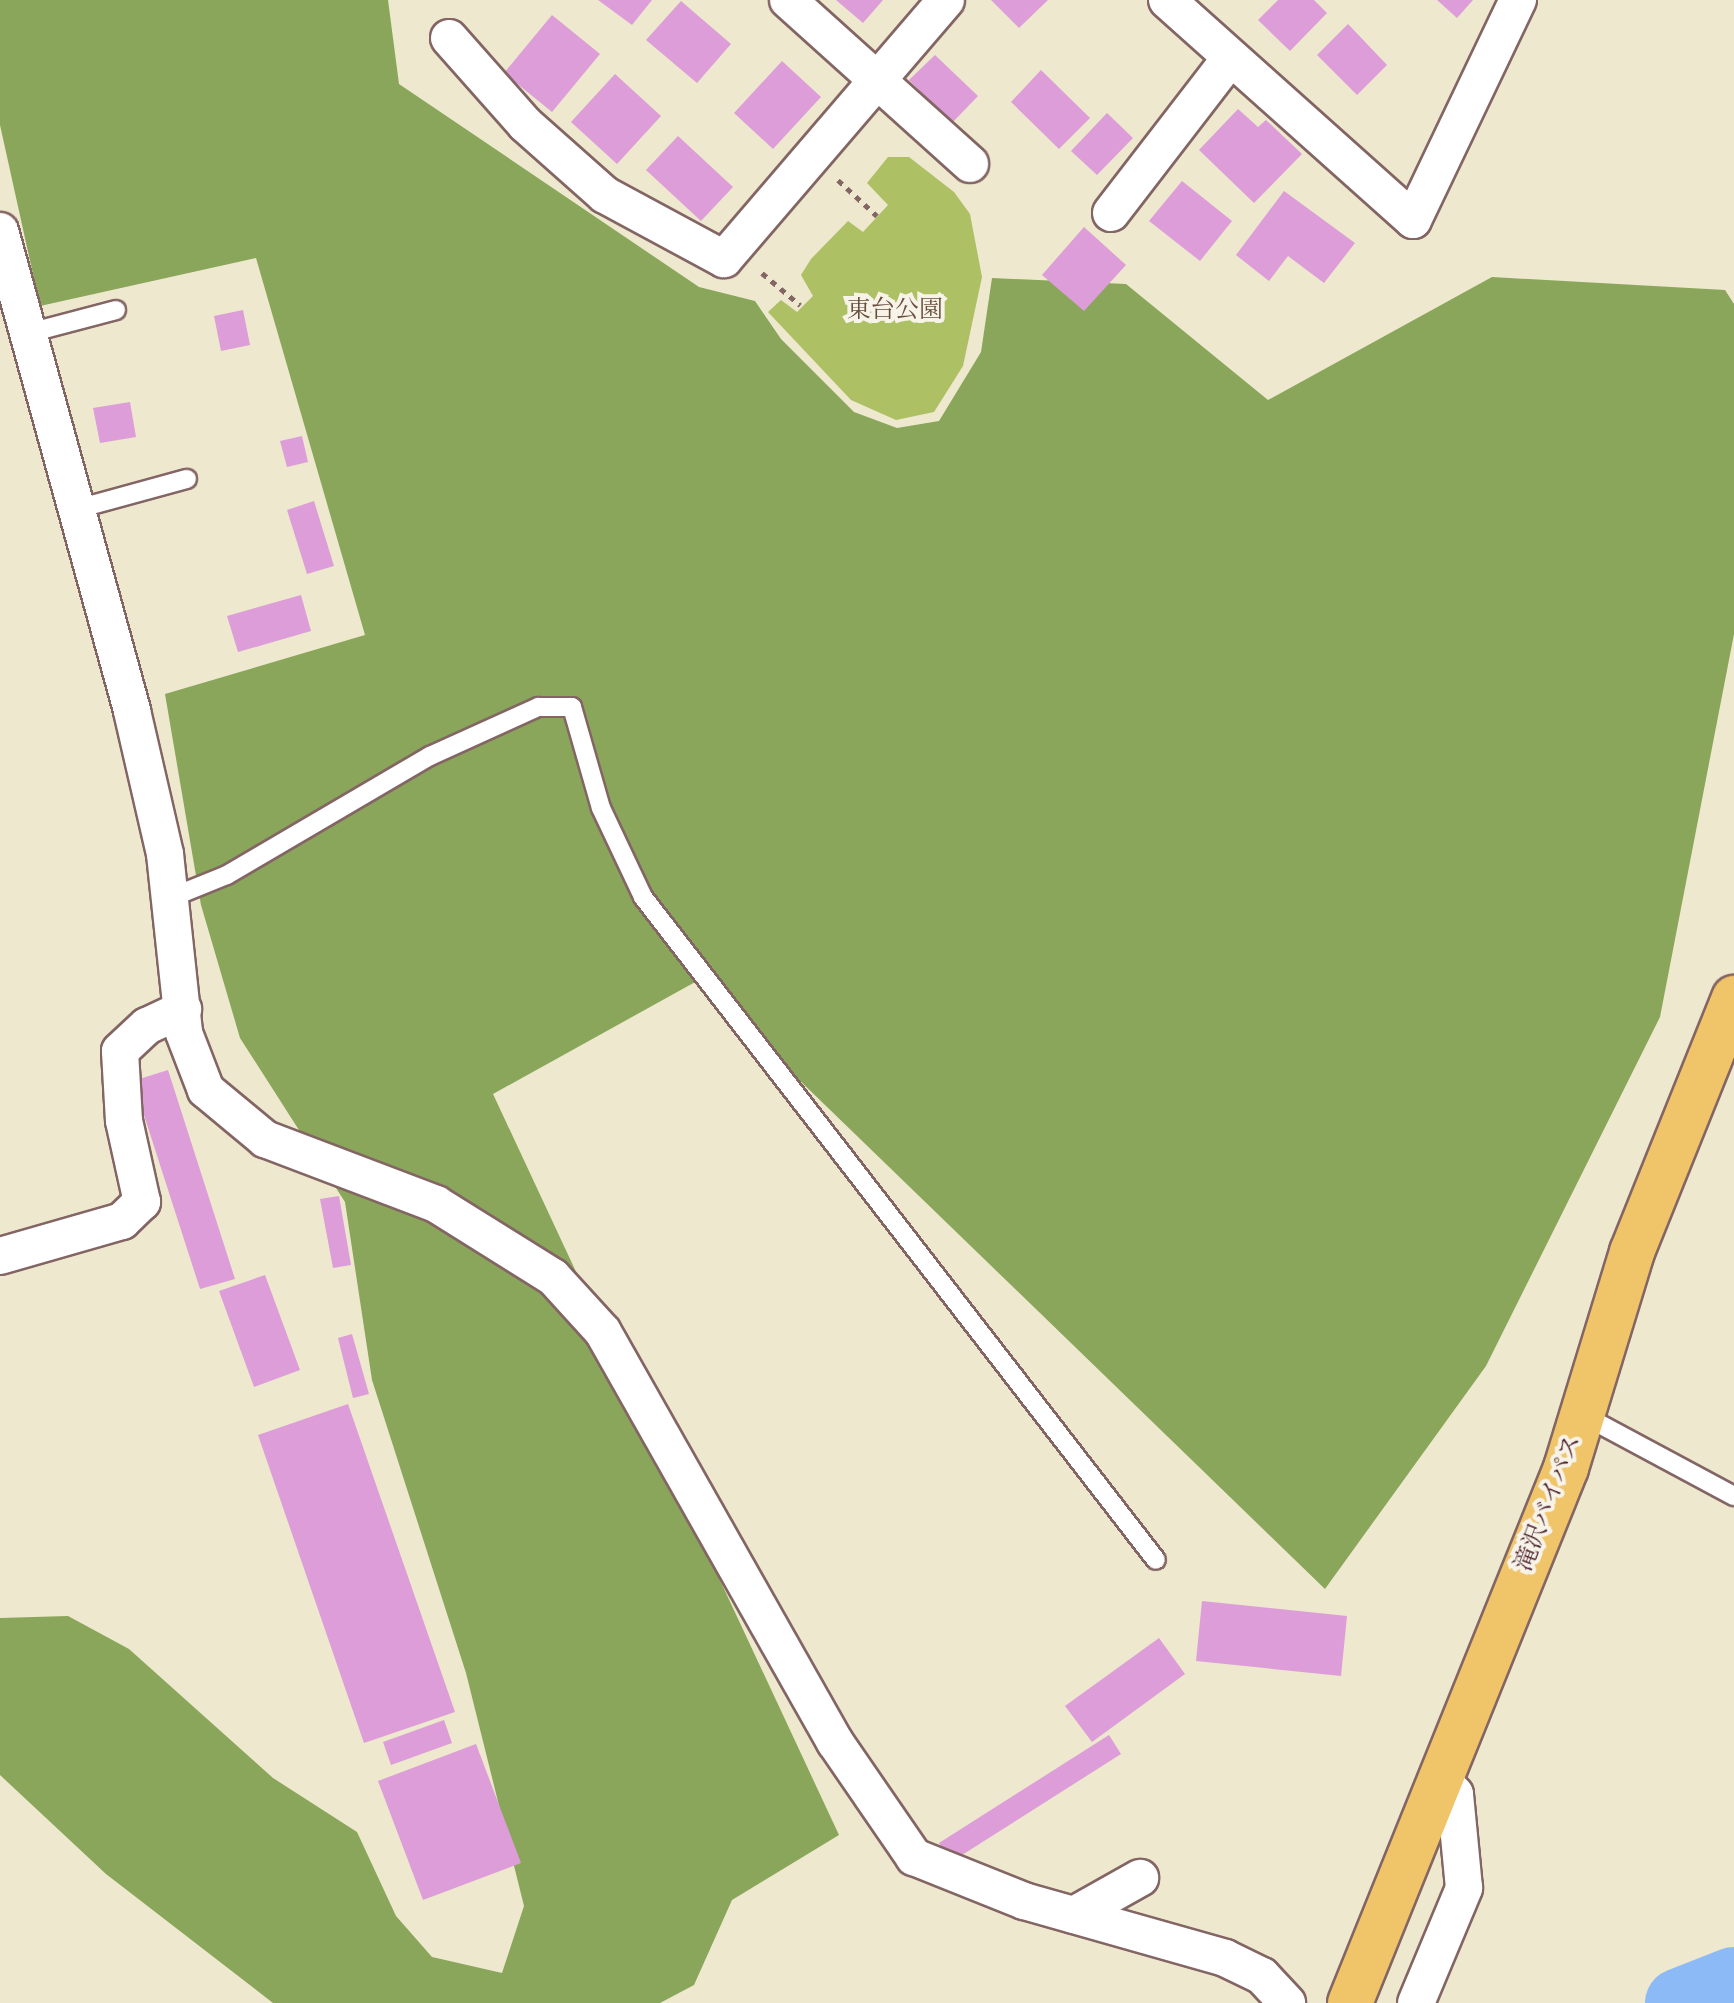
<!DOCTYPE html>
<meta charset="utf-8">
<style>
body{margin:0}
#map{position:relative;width:1734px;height:2003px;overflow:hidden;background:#ede8ce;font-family:"IM FELL French Canon","Noto Serif JP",serif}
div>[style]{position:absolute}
.green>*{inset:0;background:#adc064}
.forest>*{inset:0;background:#8aa65a}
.river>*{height:70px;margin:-35px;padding:0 35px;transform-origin:35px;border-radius:35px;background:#8bbaf6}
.building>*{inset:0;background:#dd9dd8}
.path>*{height:5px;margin-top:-2.5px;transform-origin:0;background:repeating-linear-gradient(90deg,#836564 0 6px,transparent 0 12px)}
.roads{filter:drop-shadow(2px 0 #836564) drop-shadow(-2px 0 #836564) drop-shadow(0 2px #836564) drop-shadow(0 -2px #836564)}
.service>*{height:18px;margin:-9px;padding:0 9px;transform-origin:9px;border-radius:9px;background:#fff}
.minor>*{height:36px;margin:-18px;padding:0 18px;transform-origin:18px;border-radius:18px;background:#fff}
.trunk>*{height:44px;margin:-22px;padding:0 22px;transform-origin:22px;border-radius:22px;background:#f0c469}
span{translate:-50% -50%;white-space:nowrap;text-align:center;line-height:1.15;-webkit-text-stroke:8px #f7f3e8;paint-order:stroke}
.park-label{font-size:24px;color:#684f3c}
.street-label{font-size:24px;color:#4a1f2b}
</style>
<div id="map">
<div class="green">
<i style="clip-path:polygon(888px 157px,909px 157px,954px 192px,970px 214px,982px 277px,963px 366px,934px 412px,896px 420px,851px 400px,768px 312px,781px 300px,797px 312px,813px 296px,801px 275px,811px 259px,848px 221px,863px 232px,888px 205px,867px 183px)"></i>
</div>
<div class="forest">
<i style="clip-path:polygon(0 0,388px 0,399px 84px,699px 287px,755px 301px,781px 339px,854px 412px,897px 428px,939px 421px,981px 352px,992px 278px,1126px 284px,1268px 400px,1492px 277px,1725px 290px,1734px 304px,1734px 634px,1660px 1017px,1486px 1366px,1325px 1589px,697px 981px,493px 1094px,839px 1835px,732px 1900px,694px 1985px,660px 2003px,273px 2003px,106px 1874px,0 1775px,0 1618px,68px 1616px,129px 1649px,273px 1778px,357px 1832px,396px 1916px,432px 1957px,502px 1973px,524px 1906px,466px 1673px,372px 1380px,345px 1202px,240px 1038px,201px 905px,165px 694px,365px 635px,256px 258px,40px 306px,0 125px)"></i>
</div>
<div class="river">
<i style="left:1680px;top:2003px;width:58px;rotate:-21.3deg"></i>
</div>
<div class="building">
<i style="clip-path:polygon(598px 0,652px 0,632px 25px)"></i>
<i style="clip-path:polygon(836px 0,883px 0,863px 23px)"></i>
<i style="clip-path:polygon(991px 0,1048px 0,1019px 28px)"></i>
<i style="clip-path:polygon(1278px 0,1314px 0,1327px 13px,1290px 51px,1258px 20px)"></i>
<i style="clip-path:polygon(1437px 0,1473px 0,1457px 18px)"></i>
<i style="clip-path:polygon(681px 1px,731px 44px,697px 83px,646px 40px)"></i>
<i style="clip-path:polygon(552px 15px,600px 54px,552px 112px,504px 73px)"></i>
<i style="clip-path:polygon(1348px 24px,1387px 65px,1357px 95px,1317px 55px)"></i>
<i style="clip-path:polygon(935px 55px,978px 96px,952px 123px,909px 80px)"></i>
<i style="clip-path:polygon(782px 61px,821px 97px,773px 149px,734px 113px)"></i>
<i style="clip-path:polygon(1041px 70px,1090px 118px,1059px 149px,1011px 102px)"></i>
<i style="clip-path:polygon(615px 74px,661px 116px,617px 164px,571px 122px)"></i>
<i style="clip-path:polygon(1238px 109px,1258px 127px,1266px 120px,1302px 154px,1254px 203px,1199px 150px)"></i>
<i style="clip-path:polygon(1107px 113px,1133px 138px,1097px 175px,1071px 151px)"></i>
<i style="clip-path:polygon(678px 136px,733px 187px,701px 221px,646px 170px)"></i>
<i style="clip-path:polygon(1182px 181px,1232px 221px,1200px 261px,1149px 221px)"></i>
<i style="clip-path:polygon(1284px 191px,1355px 243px,1324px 283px,1288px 256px,1269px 281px,1236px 255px)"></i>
<i style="clip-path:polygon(1084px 227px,1126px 265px,1084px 311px,1042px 275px)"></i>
<i style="clip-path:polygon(243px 310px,250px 345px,221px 351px,214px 316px)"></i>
<i style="clip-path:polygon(130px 402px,136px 437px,100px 443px,93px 408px)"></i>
<i style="clip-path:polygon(302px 436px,308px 462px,287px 467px,280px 441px)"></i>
<i style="clip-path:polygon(314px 501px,334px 566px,307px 574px,287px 510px)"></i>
<i style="clip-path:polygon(301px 595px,311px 631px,238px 652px,227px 616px)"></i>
<i style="clip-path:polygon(168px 1070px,235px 1279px,200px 1289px,133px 1081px)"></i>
<i style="clip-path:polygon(339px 1196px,351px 1265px,333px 1268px,320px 1199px)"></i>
<i style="clip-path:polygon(265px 1275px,300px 1370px,254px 1387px,219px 1291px)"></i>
<i style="clip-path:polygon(352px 1334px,369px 1394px,353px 1398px,338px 1338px)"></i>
<i style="clip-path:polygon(348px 1404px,455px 1712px,364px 1743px,258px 1435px)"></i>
<i style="clip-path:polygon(1202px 1601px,1347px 1616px,1341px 1676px,1196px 1661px)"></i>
<i style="clip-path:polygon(1159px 1638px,1185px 1674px,1092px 1742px,1065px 1706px)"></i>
<i style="clip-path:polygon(444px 1720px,452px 1743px,391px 1765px,383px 1742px)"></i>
<i style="clip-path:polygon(1109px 1735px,1121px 1754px,951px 1862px,939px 1843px)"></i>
<i style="clip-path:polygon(476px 1744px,521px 1863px,423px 1900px,378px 1781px)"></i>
</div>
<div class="path">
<i style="left:838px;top:180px;width:53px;rotate:42.7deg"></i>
<i style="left:762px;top:273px;width:50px;rotate:40.1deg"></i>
</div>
<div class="roads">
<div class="service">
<i style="left:29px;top:333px;width:90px;rotate:-14.8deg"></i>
<i style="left:77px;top:509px;width:114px;rotate:-15.3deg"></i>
<i style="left:170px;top:898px;width:61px;rotate:-22deg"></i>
<i style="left:227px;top:875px;width:235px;rotate:-30.4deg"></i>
<i style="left:430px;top:756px;width:119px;rotate:-24.4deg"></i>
<i style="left:538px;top:707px;width:34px"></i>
<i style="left:572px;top:707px;width:105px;rotate:74deg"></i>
<i style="left:601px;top:808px;width:98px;rotate:64.7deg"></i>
<i style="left:643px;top:897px;width:838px;rotate:52.27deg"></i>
<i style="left:1581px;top:1414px;width:174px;rotate:28.2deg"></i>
</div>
<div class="minor">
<i style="left:788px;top:0;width:245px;rotate:42deg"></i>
<i style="left:1167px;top:0;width:330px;rotate:41.8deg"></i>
<i style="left:1413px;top:220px;width:244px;rotate:-64.5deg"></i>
<i style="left:449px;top:38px;width:115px;rotate:48.5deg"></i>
<i style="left:525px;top:124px;width:107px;rotate:41.6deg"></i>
<i style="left:605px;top:195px;width:135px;rotate:28.3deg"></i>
<i style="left:724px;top:259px;width:341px;rotate:-49.4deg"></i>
<i style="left:1111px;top:213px;width:192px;rotate:-52.4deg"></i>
<i style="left:0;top:231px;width:498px;rotate:74.6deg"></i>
<i style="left:132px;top:711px;width:147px;rotate:77deg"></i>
<i style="left:165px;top:854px;width:180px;rotate:83.9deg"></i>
<i style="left:184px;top:1033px;width:61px;rotate:68.9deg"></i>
<i style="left:206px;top:1090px;width:77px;rotate:39.7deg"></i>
<i style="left:265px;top:1139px;width:183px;rotate:20.8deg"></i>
<i style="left:436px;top:1204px;width:138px;rotate:32deg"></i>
<i style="left:553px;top:1277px;width:74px;rotate:47.7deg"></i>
<i style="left:603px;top:1332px;width:471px;rotate:60.5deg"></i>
<i style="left:835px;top:1742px;width:140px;rotate:55.5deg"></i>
<i style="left:914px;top:1857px;width:118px;rotate:21.8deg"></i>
<i style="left:1024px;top:1901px;width:209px;rotate:15.8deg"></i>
<i style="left:1225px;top:1958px;width:41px;rotate:25.9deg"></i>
<i style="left:1262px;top:1976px;width:37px;rotate:47deg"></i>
<i style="left:0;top:1256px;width:127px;rotate:-16deg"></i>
<i style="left:122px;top:1221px;width:28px;rotate:-44deg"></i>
<i style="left:142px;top:1202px;width:83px;rotate:-102.5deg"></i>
<i style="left:124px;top:1121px;width:70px;rotate:-93.3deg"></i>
<i style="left:120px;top:1051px;width:37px;rotate:-43deg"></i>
<i style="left:147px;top:1026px;width:40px;rotate:-25deg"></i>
<i style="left:1074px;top:1915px;width:76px;rotate:-29.3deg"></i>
<i style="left:1416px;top:2003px;width:125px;rotate:-67.3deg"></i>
<i style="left:1464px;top:1888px;width:94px;rotate:-95.5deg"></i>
<i style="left:1455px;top:1794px;width:25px;rotate:-133deg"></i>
</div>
<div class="trunk">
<i style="left:1350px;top:2003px;width:577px;rotate:-68.01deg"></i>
<i style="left:1566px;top:1468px;width:226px;rotate:-73deg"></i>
<i style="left:1632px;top:1252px;width:274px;rotate:-68.1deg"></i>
</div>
</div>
<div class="park-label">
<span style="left:895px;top:310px">東台公園</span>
</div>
<div class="street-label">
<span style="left:1548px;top:1503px;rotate:-69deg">滝沢バイパス</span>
</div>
</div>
